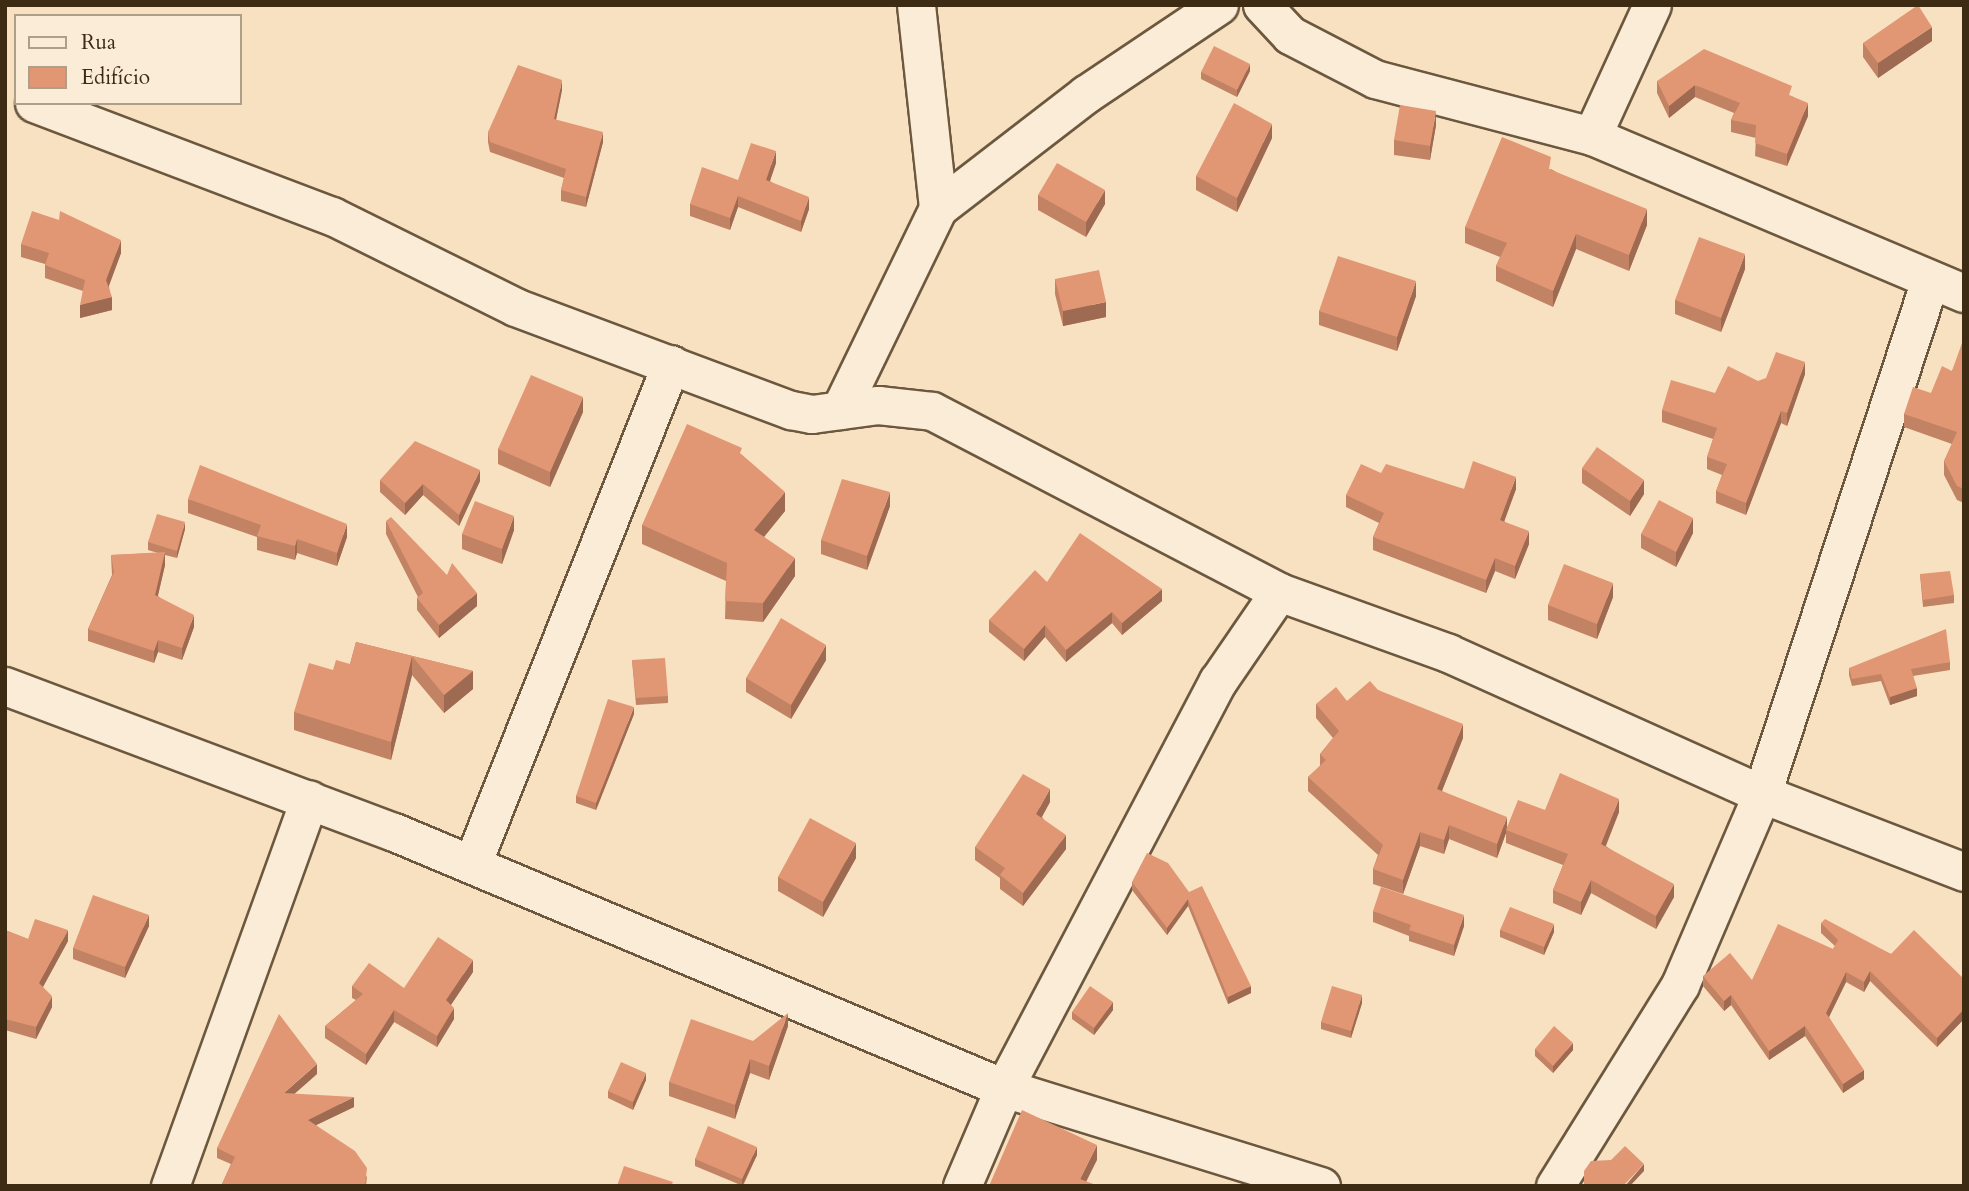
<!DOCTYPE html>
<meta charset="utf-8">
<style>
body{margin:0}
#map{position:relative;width:1969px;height:1191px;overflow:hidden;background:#f8e1c1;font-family:Cardo,serif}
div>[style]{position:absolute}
.roads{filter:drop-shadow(2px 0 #6c583e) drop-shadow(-2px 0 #6c583e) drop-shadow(0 2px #6c583e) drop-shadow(0 -2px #6c583e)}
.street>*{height:37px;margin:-18.5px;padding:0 18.5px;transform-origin:18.5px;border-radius:18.5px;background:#faecd7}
.wall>*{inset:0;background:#c28264}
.shaded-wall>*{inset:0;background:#9e6a51}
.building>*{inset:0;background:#e19774}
span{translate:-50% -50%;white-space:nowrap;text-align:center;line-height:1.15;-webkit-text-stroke:7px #faecd7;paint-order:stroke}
.frame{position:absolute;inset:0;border:7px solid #3e2b13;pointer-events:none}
.legend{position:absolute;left:14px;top:14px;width:228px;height:91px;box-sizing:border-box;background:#faecd7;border:2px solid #af9f89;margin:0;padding:9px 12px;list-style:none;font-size:21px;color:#3e2b13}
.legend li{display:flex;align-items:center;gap:14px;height:35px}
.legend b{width:35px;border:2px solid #af9f89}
</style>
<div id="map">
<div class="roads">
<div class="street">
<i style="left:916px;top:5px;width:204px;rotate:83.8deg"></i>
<i style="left:1262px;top:5px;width:41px;rotate:47deg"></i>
<i style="left:1290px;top:35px;width:96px;rotate:27.4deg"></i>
<i style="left:1375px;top:79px;width:224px;rotate:14.7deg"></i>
<i style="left:1592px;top:136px;width:404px;rotate:22.9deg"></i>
<i style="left:34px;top:103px;width:319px;rotate:20.8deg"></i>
<i style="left:332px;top:216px;width:204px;rotate:26.4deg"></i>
<i style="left:515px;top:307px;width:295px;rotate:20.5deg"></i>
<i style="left:791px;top:410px;width:21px;rotate:11deg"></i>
<i style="left:812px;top:414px;width:67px;rotate:-7.8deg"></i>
<i style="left:878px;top:405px;width:54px;rotate:6.3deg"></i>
<i style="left:932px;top:411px;width:391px;rotate:27.5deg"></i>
<i style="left:1279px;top:592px;width:180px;rotate:19.8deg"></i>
<i style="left:1448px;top:653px;width:344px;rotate:24.2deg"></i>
<i style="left:1762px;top:794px;width:217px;rotate:21.1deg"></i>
<i style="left:1592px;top:136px;width:144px;rotate:-65.4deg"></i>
<i style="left:840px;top:410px;width:225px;rotate:-64.1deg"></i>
<i style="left:938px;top:208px;width:187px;rotate:-37.6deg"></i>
<i style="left:1086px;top:94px;width:160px;rotate:-33.8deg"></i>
<i style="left:5px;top:686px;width:415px;rotate:20.6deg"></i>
<i style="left:394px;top:832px;width:662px;rotate:22.77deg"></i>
<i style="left:1004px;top:1088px;width:332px;rotate:17.2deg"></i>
<i style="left:472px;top:864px;width:538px;rotate:-68.3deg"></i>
<i style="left:170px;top:1186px;width:411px;rotate:-70.2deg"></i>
<i style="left:962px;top:1186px;width:107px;rotate:-66.8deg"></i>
<i style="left:1004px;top:1088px;width:460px;rotate:-62.3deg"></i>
<i style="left:1218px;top:681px;width:108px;rotate:-55.6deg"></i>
<i style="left:1555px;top:1186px;width:237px;rotate:-58.1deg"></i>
<i style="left:1680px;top:985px;width:208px;rotate:-66.8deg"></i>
<i style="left:1762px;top:794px;width:541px;rotate:-71.9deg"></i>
</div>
</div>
<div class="wall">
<i style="clip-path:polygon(1932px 41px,1878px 78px,1863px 57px,1863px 43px)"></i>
<i style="clip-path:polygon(1250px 71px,1237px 97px,1201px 79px,1201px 72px)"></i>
<i style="clip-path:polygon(1657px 81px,1792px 96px,1808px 116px,1787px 166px,1755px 156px,1756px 138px,1731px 132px,1731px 120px,1734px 113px,1695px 97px,1669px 118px,1657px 93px)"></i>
<i style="clip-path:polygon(562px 90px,556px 120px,603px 142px,586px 207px,561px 201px,561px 190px,564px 178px,490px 152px,488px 142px,488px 132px)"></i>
<i style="clip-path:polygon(1436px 125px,1430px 160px,1394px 155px,1394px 140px)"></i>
<i style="clip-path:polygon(1272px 138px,1237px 212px,1196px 190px,1196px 176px)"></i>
<i style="clip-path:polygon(776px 163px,770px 181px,809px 209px,801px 232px,738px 207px,730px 230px,690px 216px,690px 204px)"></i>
<i style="clip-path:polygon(1551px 169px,1647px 225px,1629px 271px,1576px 249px,1553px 307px,1496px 281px,1496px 266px,1500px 257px,1465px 243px,1465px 227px)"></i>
<i style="clip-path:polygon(1038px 195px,1105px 204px,1086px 237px,1038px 210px)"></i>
<i style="clip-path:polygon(21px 244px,121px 253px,109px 286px,112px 310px,80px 318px,83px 291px,45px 278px,45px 264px,21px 257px)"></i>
<i style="clip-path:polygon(1745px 269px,1721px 332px,1675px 314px,1675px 300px)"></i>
<i style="clip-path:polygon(1055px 279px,1106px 317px,1063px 326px,1055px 294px)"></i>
<i style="clip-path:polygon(1416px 296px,1397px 351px,1319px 325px,1319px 311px)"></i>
<i style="clip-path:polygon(1964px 344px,1964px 503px,1957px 500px,1944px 475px,1944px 461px,1952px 444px,1904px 427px,1904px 414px,1931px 393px,1952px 371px)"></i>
<i style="clip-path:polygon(1805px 374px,1787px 426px,1781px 423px,1746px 515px,1716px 503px,1716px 491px,1722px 475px,1707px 469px,1707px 457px,1713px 439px,1662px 422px,1662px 410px,1758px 381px)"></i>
<i style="clip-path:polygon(583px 412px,550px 487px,498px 464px,498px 449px)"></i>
<i style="clip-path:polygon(742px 455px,785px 511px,764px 537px,795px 576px,763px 622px,725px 619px,726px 581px,642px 544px,642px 525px)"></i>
<i style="clip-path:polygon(1582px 468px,1644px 494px,1630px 516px,1582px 483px)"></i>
<i style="clip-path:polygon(1381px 473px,1464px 489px,1516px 489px,1504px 521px,1529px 544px,1515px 579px,1495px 571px,1486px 593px,1373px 550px,1373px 537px,1379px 523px,1346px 507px,1346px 495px)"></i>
<i style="clip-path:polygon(380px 480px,480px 481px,459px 526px,423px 495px,405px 515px,380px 492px)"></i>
<i style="clip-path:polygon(188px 499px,347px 537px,337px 566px,297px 553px,295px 560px,257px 550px,257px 537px,188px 513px)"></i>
<i style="clip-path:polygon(890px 506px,867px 570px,821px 554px,821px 540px)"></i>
<i style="clip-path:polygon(386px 521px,477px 606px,439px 638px,417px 610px,417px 598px,418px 597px,386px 534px)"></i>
<i style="clip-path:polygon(185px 529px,177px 558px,165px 555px,165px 565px,158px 596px,194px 627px,182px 660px,158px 652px,154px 663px,88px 641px,88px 629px,112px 575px,111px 555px,158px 553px,148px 550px,148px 542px)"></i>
<i style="clip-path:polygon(514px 530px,502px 564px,462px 549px,462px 534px)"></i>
<i style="clip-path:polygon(1693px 533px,1676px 567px,1641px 548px,1641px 534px)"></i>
<i style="clip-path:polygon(1920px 574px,1954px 595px,1954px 603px,1923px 607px)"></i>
<i style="clip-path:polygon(1047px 582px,1162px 601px,1122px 635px,1112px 623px,1066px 662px,1045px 637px,1024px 661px,989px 632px,989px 620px)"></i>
<i style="clip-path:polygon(1613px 597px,1597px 639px,1548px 620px,1548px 605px)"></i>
<i style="clip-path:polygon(356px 642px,473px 671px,473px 689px,444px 713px,412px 675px,391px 760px,294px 730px,294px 712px,350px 664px)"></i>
<i style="clip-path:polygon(632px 660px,668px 696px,668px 703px,636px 705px)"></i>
<i style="clip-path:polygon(826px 660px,791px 719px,746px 692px,746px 678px)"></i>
<i style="clip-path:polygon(1950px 662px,1950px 670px,1913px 676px,1917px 696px,1890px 705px,1881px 681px,1852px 686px,1849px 675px,1849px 668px)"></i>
<i style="clip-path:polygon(1378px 690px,1463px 738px,1442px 791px,1507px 827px,1545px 810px,1619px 812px,1606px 846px,1674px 897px,1656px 929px,1591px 893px,1581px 915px,1553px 903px,1553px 890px,1563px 865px,1506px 843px,1506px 833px,1497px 858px,1449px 839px,1444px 854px,1420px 846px,1403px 894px,1373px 884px,1373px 869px,1378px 855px,1308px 791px,1308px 777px,1320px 766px,1320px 754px,1333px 738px,1316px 718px,1316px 704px,1347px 701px)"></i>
<i style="clip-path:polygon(634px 714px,596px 810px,576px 803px,576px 796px)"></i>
<i style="clip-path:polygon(1050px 802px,1042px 817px,1066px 849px,1023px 906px,1000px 889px,1000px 878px,975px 860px,975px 847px)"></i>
<i style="clip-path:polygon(856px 858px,823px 917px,778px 891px,778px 877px)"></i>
<i style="clip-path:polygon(1132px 882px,1189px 892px,1251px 993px,1228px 1004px,1188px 906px,1167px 935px,1132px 890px)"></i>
<i style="clip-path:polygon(1373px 911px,1464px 926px,1454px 956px,1409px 941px,1409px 936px,1373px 922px)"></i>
<i style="clip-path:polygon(1821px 923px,1891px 954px,1964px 979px,1964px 1019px,1937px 1047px,1870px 981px,1864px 992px,1846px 982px,1829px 1017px,1864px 1079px,1843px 1093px,1805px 1036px,1769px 1060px,1731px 1005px,1724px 1011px,1703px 986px,1703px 976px,1752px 980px,1833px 949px,1835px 946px,1821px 933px)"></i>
<i style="clip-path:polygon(149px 926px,125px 978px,73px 959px,73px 948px)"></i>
<i style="clip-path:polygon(5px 930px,28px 939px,68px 941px,43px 987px,52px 1007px,36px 1039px,5px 1030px)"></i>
<i style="clip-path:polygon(1500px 930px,1554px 932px,1544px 955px,1500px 937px)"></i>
<i style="clip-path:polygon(473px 972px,451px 1005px,454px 1019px,437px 1047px,394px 1022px,366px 1065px,325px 1038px,325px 1026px,356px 1000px,352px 998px,352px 986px,404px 988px)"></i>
<i style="clip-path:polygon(1362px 1003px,1351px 1038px,1321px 1029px,1321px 1022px)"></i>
<i style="clip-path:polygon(1113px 1010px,1094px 1035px,1072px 1019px,1072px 1012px)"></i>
<i style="clip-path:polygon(788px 1026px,769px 1080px,750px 1073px,735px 1119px,669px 1096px,669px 1082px,753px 1041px)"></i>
<i style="clip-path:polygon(1535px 1049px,1573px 1050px,1553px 1073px,1535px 1056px)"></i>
<i style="clip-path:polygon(317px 1074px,294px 1094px,354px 1107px,316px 1125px,367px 1177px,366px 1186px,221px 1186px,231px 1164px,217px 1158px,217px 1148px)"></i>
<i style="clip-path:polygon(646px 1080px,633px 1110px,608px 1098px,608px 1091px)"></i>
<i style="clip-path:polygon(757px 1155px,743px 1186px,695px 1166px,695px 1159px)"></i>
</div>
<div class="shaded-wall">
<i style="clip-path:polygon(1932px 27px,1932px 41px,1878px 78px,1878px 63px)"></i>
<i style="clip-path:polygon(1250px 64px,1250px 71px,1237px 97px,1237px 90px)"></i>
<i style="clip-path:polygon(562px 80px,562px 90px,554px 129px,554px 119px)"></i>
<i style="clip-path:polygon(1695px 85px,1695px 97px,1669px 118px,1669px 106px)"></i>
<i style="clip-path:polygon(1808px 103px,1808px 116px,1787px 166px,1787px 154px)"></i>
<i style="clip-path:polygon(1436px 111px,1436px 125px,1430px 160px,1430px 146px)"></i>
<i style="clip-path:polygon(1272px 124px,1272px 138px,1237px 212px,1237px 198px)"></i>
<i style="clip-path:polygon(603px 132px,603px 142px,586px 207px,586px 197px)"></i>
<i style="clip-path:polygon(776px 151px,776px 163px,766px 192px,766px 180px)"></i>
<i style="clip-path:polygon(1105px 190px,1105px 204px,1086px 237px,1086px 222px)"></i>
<i style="clip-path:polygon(738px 196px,738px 207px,730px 230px,730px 218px)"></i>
<i style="clip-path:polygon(809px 197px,809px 209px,801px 232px,801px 221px)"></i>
<i style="clip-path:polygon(1647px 209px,1647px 225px,1629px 271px,1629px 255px)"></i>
<i style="clip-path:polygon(1576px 234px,1576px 249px,1553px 307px,1553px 291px)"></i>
<i style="clip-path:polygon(121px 240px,121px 253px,106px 293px,106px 280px)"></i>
<i style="clip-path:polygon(1745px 254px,1745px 269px,1721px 332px,1721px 318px)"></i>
<i style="clip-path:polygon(1416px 281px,1416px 296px,1397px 351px,1397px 337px)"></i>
<i style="clip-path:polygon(112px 297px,112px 310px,80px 318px,80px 305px)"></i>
<i style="clip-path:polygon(1106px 302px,1106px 317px,1063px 326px,1063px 311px)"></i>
<i style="clip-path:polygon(1805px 362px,1805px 374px,1787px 426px,1787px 413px)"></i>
<i style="clip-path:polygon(583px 397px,583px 412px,550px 487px,550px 472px)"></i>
<i style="clip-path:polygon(1781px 411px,1781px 423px,1746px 515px,1746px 503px)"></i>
<i style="clip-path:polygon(480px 470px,480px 481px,459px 526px,459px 515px)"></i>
<i style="clip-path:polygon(1516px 477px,1516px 489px,1500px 533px,1500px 520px)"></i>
<i style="clip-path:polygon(1644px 480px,1644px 494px,1630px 516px,1630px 501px)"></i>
<i style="clip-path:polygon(423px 484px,423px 495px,405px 515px,405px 503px)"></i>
<i style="clip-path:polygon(785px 492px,785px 511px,754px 549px,754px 530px)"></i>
<i style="clip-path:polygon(890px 492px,890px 506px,867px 570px,867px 556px)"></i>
<i style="clip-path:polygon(514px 516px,514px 530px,502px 564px,502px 549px)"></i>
<i style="clip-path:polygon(1693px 518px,1693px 533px,1676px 567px,1676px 552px)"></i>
<i style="clip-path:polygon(185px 522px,185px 529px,177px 558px,177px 551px)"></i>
<i style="clip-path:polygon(347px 524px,347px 537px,337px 566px,337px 553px)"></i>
<i style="clip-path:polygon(1529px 531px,1529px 544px,1515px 579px,1515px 566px)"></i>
<i style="clip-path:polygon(297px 539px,297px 553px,295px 560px,295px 546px)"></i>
<i style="clip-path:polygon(165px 552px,165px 565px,155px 607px,155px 595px)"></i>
<i style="clip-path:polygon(795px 558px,795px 576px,763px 622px,763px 603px)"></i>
<i style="clip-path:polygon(1495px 558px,1495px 571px,1486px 593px,1486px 580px)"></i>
<i style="clip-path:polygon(1613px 583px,1613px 597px,1597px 639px,1597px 624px)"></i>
<i style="clip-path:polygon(1162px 589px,1162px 601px,1122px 635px,1122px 623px)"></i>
<i style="clip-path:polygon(477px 593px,477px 606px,439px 638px,439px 625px)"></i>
<i style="clip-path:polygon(1112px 612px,1112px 623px,1066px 662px,1066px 650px)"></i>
<i style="clip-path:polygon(194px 615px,194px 627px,182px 660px,182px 648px)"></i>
<i style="clip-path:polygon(1045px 625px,1045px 637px,1024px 661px,1024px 649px)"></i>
<i style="clip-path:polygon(158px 640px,158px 652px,154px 663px,154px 651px)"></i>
<i style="clip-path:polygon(826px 645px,826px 660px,791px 719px,791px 705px)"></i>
<i style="clip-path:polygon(412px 656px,412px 675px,391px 760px,391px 742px)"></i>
<i style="clip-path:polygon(473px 671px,473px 689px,444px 713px,444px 695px)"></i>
<i style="clip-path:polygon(1917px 688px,1917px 696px,1890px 705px,1890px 697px)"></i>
<i style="clip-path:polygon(634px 707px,634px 714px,596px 810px,596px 803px)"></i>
<i style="clip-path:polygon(1463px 724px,1463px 738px,1437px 803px,1437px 789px)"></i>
<i style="clip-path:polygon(1050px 789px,1050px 802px,1036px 827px,1036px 814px)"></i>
<i style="clip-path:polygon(1619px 799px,1619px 812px,1601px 857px,1601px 844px)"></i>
<i style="clip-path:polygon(1507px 817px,1507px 830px,1506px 830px,1506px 833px,1497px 858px,1497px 844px)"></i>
<i style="clip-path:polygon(1449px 825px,1449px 839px,1444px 854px,1444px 840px)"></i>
<i style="clip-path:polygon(1420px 832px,1420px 846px,1403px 894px,1403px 880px)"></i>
<i style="clip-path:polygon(1066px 835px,1066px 849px,1023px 906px,1023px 893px)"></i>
<i style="clip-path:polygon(856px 843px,856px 858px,823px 917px,823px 902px)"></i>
<i style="clip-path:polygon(1591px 880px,1591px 893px,1581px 915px,1581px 902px)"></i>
<i style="clip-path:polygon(1674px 884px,1674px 897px,1656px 929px,1656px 916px)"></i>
<i style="clip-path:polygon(1188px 899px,1188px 906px,1167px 935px,1167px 928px)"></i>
<i style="clip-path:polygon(149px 915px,149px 926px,125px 978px,125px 967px)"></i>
<i style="clip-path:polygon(1464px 915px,1464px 926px,1454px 956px,1454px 945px)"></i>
<i style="clip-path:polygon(1554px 924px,1554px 932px,1544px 955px,1544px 947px)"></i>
<i style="clip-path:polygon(68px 930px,68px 941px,39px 994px,39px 983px)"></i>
<i style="clip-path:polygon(473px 960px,473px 972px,446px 1012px,446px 1000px)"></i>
<i style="clip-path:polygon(1870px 971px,1870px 981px,1864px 992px,1864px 982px)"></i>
<i style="clip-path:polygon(1846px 972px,1846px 982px,1826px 1023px,1826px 1013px)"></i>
<i style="clip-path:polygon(1251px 986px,1251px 993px,1228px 1004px,1228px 997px)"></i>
<i style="clip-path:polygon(1362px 995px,1362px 1003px,1351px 1038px,1351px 1031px)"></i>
<i style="clip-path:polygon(1731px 995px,1731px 1005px,1724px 1011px,1724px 1001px)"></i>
<i style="clip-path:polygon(52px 996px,52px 1007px,36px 1039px,36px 1027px)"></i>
<i style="clip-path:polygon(1113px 1002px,1113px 1010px,1094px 1035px,1094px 1028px)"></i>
<i style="clip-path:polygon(454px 1008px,454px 1019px,437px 1047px,437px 1036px)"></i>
<i style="clip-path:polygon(1964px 1009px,1964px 1019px,1937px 1047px,1937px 1038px)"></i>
<i style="clip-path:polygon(394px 1010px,394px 1022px,366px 1065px,366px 1054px)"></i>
<i style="clip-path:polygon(788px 1013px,788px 1026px,769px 1080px,769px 1066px)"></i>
<i style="clip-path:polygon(1805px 1026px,1805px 1036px,1769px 1060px,1769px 1051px)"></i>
<i style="clip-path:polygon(1573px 1043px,1573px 1050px,1553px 1073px,1553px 1066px)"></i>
<i style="clip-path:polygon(750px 1059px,750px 1073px,735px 1119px,735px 1105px)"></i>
<i style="clip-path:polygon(317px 1064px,317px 1074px,284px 1103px,284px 1093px)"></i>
<i style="clip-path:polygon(1864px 1070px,1864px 1079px,1843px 1093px,1843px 1084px)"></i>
<i style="clip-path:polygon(646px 1073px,646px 1080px,633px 1110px,633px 1102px)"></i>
<i style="clip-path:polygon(354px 1097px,354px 1107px,308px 1129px,308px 1120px)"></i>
<i style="clip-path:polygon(1097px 1145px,1097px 1160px,1084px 1186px,1080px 1179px)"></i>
<i style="clip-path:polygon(757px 1147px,757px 1155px,742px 1186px,742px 1179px)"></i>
<i style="clip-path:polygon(1644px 1164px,1644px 1171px,1630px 1186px,1625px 1186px)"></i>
</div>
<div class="building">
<i style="clip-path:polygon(1918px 5px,1932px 27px,1878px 63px,1863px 43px)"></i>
<i style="clip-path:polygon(1214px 46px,1250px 64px,1237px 90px,1201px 72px)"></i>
<i style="clip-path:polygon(1704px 49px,1792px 86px,1789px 95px,1808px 103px,1787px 154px,1755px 143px,1756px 125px,1731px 120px,1740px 103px,1695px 85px,1669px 106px,1657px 81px)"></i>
<i style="clip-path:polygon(518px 65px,562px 80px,554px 119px,603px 132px,586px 197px,561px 190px,566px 169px,490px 142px,488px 132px)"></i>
<i style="clip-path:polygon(1234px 103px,1272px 124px,1237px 198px,1196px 176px)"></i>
<i style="clip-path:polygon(1400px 105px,1436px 111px,1430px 146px,1394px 140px)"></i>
<i style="clip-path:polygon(1502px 137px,1551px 157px,1549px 169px,1647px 209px,1629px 255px,1576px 234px,1553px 291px,1496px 266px,1507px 243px,1465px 227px)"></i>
<i style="clip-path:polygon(751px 143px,776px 151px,766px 180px,809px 197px,801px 221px,738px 196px,730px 218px,690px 204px,702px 167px,738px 180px)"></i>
<i style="clip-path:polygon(1057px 163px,1105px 190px,1086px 222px,1038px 195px)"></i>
<i style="clip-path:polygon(32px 211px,59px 220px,60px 211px,121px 240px,106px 280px,112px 297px,80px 305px,85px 280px,45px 265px,49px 253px,21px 244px)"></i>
<i style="clip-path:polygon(1699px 237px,1745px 254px,1721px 318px,1675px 300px)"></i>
<i style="clip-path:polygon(1338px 256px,1416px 281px,1397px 337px,1319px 311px)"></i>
<i style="clip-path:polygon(1099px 270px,1106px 302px,1063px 311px,1055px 279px)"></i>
<i style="clip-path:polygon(1962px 343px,1964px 344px,1964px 489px,1957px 486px,1944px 461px,1957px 432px,1904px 414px,1913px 387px,1931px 393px,1942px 366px,1952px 371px)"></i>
<i style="clip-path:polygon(1776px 352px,1805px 362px,1787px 413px,1781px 411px,1746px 503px,1716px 491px,1727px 464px,1707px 457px,1717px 428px,1662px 410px,1671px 380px,1715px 393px,1728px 366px,1758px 381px,1766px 378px)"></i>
<i style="clip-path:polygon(531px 375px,583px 397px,550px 472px,498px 449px)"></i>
<i style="clip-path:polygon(687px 424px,742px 448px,740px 453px,785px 492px,754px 530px,795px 558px,763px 603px,725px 601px,727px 563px,642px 525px)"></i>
<i style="clip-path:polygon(415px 441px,480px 470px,459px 515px,423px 484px,405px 503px,380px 480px)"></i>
<i style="clip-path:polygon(1597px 447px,1644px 480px,1630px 501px,1582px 468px)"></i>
<i style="clip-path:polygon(1473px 461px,1516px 477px,1500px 520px,1529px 531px,1515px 566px,1495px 558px,1486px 580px,1373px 537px,1384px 513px,1346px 495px,1361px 464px,1381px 473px,1386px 464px,1464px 489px)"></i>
<i style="clip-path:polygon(200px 465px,347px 524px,337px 553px,297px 539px,295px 546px,257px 536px,261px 525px,188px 499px)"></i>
<i style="clip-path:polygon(842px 479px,890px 492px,867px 556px,821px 540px)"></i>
<i style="clip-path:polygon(1659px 500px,1693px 518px,1676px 552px,1641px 534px)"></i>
<i style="clip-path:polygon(475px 501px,514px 516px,502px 549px,462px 534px)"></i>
<i style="clip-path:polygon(157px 514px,185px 522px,177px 551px,148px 542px)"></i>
<i style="clip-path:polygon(391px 517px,447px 575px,452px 563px,477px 593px,439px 625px,417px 598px,423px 593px,386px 521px)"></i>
<i style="clip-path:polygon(1080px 533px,1162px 589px,1122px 623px,1112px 612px,1066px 650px,1045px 625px,1024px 649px,989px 620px,1035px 570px,1047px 582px)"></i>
<i style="clip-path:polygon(165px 552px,155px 595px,194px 615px,182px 648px,158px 640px,154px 651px,88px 629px,114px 572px,111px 555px)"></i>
<i style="clip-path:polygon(1564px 564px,1613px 583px,1597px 624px,1548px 605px)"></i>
<i style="clip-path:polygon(1950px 571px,1954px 595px,1923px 600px,1920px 574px)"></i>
<i style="clip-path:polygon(781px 618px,826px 645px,791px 705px,746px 678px)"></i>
<i style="clip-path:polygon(1946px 629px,1950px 662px,1911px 669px,1917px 688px,1890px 697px,1881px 674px,1852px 679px,1849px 668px)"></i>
<i style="clip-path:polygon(356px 642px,473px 671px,444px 695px,412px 656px,391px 742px,294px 712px,309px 663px,333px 670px,336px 660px,350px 664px)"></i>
<i style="clip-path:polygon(665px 658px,668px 696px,636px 698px,632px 660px)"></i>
<i style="clip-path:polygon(1370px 681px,1378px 690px,1463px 724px,1437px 789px,1507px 817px,1497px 844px,1449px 825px,1444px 840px,1420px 832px,1403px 880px,1373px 869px,1383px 845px,1308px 777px,1326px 760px,1320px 754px,1339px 731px,1316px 704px,1336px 687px,1347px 701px)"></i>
<i style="clip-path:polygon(608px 699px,634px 707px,596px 803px,576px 796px)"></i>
<i style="clip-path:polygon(1560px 773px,1619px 799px,1601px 844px,1674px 884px,1656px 916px,1591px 880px,1581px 902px,1553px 890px,1568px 854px,1506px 830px,1518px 800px,1545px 810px)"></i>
<i style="clip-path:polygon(1023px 774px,1050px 789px,1036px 814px,1066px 835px,1023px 893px,1000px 875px,1005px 868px,975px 847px)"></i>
<i style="clip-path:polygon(810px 818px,856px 843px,823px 902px,778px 877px)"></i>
<i style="clip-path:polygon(1147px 853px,1168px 863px,1189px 892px,1202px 886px,1251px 986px,1228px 997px,1188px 899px,1167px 928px,1132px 882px)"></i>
<i style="clip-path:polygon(1381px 887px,1464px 915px,1454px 945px,1409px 930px,1411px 925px,1373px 911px)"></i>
<i style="clip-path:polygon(93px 895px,149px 915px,125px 967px,73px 948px)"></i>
<i style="clip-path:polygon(1510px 907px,1554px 924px,1544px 947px,1500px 930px)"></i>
<i style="clip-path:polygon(35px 919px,68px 930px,39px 983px,52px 996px,36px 1027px,5px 1019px,5px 930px,28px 939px)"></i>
<i style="clip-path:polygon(1825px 919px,1891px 954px,1914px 930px,1964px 979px,1964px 1009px,1937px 1038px,1870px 971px,1864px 982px,1846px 972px,1826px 1013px,1864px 1070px,1843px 1084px,1805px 1026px,1769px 1051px,1731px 995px,1724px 1001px,1703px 976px,1730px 953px,1752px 980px,1778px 924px,1833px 949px,1838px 940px,1821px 923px)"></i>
<i style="clip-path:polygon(438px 937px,473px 960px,446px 1000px,454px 1008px,437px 1036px,394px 1010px,366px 1054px,325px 1026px,363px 994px,352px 986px,369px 963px,404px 988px)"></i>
<i style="clip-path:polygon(1090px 986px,1113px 1002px,1094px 1028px,1072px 1012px)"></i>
<i style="clip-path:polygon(1332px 986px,1362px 995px,1351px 1031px,1321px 1022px)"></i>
<i style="clip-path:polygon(788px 1013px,769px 1066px,750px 1059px,735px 1105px,669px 1082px,691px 1019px,753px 1041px)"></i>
<i style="clip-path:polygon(279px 1014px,317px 1064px,284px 1093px,354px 1097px,308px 1120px,355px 1151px,367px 1168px,365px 1186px,221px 1186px,235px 1157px,217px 1148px)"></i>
<i style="clip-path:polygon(1554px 1026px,1573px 1043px,1553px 1066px,1535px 1049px)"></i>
<i style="clip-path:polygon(621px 1062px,646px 1073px,633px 1102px,608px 1091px)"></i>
<i style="clip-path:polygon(1022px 1110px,1097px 1145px,1080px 1179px,1099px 1186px,989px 1186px)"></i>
<i style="clip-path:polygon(708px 1126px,757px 1147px,742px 1179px,695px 1159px)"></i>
<i style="clip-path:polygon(1625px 1146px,1644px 1164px,1625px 1184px,1626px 1186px,1584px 1186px,1584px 1171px,1591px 1161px,1611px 1160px)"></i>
<i style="clip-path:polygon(624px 1166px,673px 1182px,671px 1186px,617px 1186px)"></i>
</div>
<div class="frame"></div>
<ul class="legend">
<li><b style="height:9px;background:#faecd7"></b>Rua</li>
<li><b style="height:19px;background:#e19774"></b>Edifício</li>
</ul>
</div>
